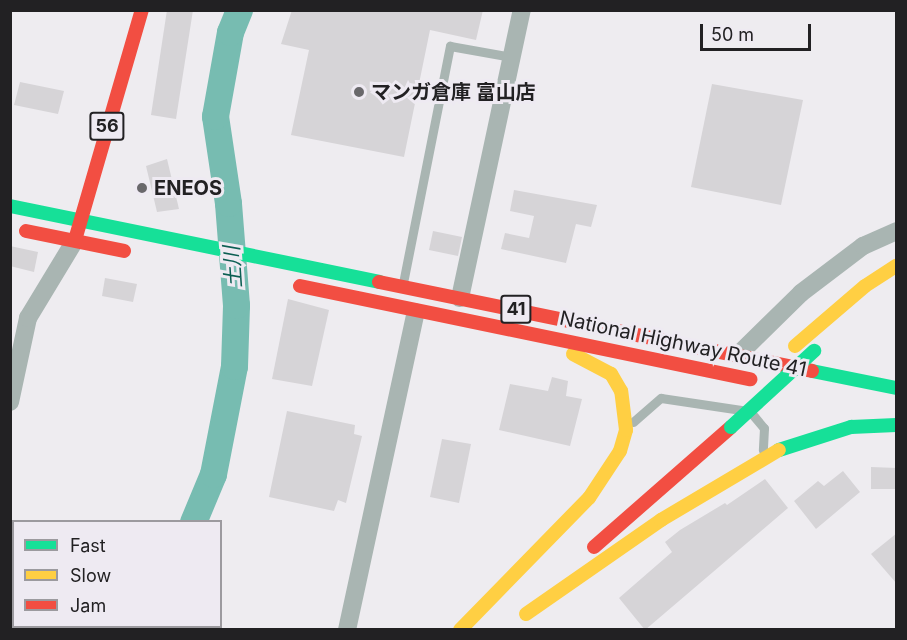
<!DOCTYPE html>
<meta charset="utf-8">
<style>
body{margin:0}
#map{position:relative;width:907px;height:640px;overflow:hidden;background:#eeecf0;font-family:Inter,"Noto Sans JP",sans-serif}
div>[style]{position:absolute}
.river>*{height:27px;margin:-13.5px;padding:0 13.5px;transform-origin:13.5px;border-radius:13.5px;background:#77bcb1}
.building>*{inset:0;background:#d6d4d7}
.lane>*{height:9px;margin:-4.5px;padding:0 4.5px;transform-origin:4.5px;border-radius:4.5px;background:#a9b5b2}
.street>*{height:18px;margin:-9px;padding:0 9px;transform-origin:9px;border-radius:9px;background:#a9b5b2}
.fast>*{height:14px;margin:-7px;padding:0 7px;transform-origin:7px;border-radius:7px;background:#16e098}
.slow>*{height:14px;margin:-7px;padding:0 7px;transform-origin:7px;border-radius:7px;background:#ffcf43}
.jam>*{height:14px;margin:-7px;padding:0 7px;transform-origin:7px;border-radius:7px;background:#f24e42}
.fast-bridge>*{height:14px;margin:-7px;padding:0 7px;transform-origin:7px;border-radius:7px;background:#16e098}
.dots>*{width:16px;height:16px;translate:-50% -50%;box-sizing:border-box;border:3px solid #eeeaf2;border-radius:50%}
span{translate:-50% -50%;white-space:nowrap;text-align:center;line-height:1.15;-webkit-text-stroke:6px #eeeaf2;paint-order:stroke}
.shield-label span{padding:2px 4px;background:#eeeaf2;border:2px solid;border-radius:4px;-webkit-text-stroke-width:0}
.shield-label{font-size:18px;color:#222123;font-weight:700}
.poi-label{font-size:20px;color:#222123;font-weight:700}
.left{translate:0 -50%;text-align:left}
.street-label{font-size:20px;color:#222123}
.water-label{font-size:21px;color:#0c5f53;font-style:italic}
.frame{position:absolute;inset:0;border:12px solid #222123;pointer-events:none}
.legend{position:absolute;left:12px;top:520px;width:210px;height:108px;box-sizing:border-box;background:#eeeaf2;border:2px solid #9c9a9f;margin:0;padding:8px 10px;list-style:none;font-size:18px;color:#222123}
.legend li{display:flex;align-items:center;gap:12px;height:30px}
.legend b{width:30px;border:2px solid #9c9a9f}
.scale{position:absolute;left:700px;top:24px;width:111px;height:27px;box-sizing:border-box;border:3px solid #222123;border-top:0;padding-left:8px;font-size:18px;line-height:21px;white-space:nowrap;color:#222123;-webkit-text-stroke:4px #eeeaf2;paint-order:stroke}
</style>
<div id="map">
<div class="river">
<i style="left:193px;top:522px;width:52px;rotate:-67.4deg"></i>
<i style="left:213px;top:474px;width:110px;rotate:-79deg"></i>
<i style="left:234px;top:366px;width:61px;rotate:-88.1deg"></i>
<i style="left:236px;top:305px;width:102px;rotate:-94.5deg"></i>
<i style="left:228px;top:203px;width:88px;rotate:-98.5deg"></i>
<i style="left:215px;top:116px;width:85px;rotate:-79.9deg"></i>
<i style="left:230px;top:32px;width:24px;rotate:-68deg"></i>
<i style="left:130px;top:630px;width:4px;rotate:-63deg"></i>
</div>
<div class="building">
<i style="clip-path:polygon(167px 10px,193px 10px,176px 119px,151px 115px)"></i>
<i style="clip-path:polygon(292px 10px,483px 10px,476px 40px,430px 30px,404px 157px,291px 135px,309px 50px,281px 44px)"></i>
<i style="clip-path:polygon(20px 82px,64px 91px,58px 114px,14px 105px)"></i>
<i style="clip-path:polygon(712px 84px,803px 100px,781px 205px,691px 187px)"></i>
<i style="clip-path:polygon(167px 159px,179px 209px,157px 212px,146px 166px)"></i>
<i style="clip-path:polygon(514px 190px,597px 205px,591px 227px,576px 224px,566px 263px,501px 249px,505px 233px,529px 238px,534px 216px,510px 211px)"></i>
<i style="clip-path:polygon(433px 231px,462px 237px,458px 256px,429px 250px)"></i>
<i style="clip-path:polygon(10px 246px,38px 252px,34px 272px,10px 266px)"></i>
<i style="clip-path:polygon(105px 278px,137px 284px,133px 302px,102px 296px)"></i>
<i style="clip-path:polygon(288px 299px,329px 310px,312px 386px,272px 379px)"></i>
<i style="clip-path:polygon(552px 377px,568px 381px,566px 396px,582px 399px,570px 446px,499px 430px,510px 384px,548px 391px)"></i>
<i style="clip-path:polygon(287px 411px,355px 425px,354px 434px,362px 436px,346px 503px,338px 500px,334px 511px,269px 497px)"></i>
<i style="clip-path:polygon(442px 439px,471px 444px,459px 503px,430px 497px)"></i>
<i style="clip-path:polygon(871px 467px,897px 468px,897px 489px,871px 489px)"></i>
<i style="clip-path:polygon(843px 471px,860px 492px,816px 529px,794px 501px,818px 481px,824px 486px)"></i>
<i style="clip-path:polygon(765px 479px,788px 508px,645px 630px,619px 598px,672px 552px,665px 542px,680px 530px,725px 503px,727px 505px)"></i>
<i style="clip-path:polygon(897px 533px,897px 584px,871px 554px)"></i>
</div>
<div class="lane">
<i style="left:403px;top:283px;width:242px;rotate:-78.8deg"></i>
<i style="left:450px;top:46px;width:63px;rotate:10.1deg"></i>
<i style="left:753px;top:415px;width:17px;rotate:50deg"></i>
<i style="left:764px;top:428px;width:22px;rotate:93deg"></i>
<i style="left:633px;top:422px;width:37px;rotate:-41deg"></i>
<i style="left:661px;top:398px;width:81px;rotate:8.5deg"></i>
</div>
<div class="street">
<i style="left:460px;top:298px;width:295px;rotate:-77.9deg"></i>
<i style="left:738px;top:355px;width:88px;rotate:-44.5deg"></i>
<i style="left:801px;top:293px;width:78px;rotate:-37.2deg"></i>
<i style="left:863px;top:246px;width:36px;rotate:-24deg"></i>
<i style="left:10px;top:402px;width:86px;rotate:-77.9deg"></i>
<i style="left:28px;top:318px;width:89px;rotate:-58.8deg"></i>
<i style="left:347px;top:630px;width:325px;rotate:-77.8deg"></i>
</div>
<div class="fast">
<i style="left:10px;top:206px;width:377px;rotate:11.6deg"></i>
<i style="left:812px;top:371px;width:86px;rotate:11.4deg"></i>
<i style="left:779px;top:450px;width:76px;rotate:-17.7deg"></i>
<i style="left:851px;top:427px;width:45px;rotate:-2.5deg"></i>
</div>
<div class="slow">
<i style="left:795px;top:346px;width:92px;rotate:-40.6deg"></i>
<i style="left:865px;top:286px;width:37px;rotate:-33deg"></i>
<i style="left:526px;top:614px;width:165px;rotate:-34.8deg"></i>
<i style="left:661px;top:520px;width:137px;rotate:-30.7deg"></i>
<i style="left:460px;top:630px;width:185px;rotate:-45.7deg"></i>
<i style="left:589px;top:498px;width:56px;rotate:-56.6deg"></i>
<i style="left:620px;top:451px;width:22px;rotate:-74deg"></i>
<i style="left:626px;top:430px;width:39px;rotate:-97deg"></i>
<i style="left:621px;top:391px;width:20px;rotate:-120deg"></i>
<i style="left:611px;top:374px;width:43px;rotate:-152.2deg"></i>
</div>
<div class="jam">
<i style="left:26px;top:231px;width:100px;rotate:11.5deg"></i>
<i style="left:75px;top:240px;width:240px;rotate:-73.8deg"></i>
<i style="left:379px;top:282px;width:442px;rotate:11.6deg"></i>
<i style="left:300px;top:286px;width:460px;rotate:11.7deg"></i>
<i style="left:594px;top:547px;width:182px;rotate:-41.2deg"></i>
</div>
<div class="fast-bridge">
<i style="left:731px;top:427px;width:113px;rotate:-42.5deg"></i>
</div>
<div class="dots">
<i style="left:359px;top:92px;background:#69686b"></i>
<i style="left:142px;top:188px;background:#69686b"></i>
</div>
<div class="shield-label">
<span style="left:107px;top:126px">56</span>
<span style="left:516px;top:309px">41</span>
</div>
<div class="poi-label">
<span class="left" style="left:371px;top:92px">マンガ倉庫 富山店</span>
<span class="left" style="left:154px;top:188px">ENEOS</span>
</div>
<div class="street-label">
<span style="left:683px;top:344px;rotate:12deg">National Highway Route 41</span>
</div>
<div class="water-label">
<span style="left:233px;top:267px;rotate:-94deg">土川</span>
</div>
<div class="frame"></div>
<ul class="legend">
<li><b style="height:8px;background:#16e098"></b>Fast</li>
<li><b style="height:8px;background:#ffcf43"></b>Slow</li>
<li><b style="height:8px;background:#f24e42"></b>Jam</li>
</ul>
<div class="scale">50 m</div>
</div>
